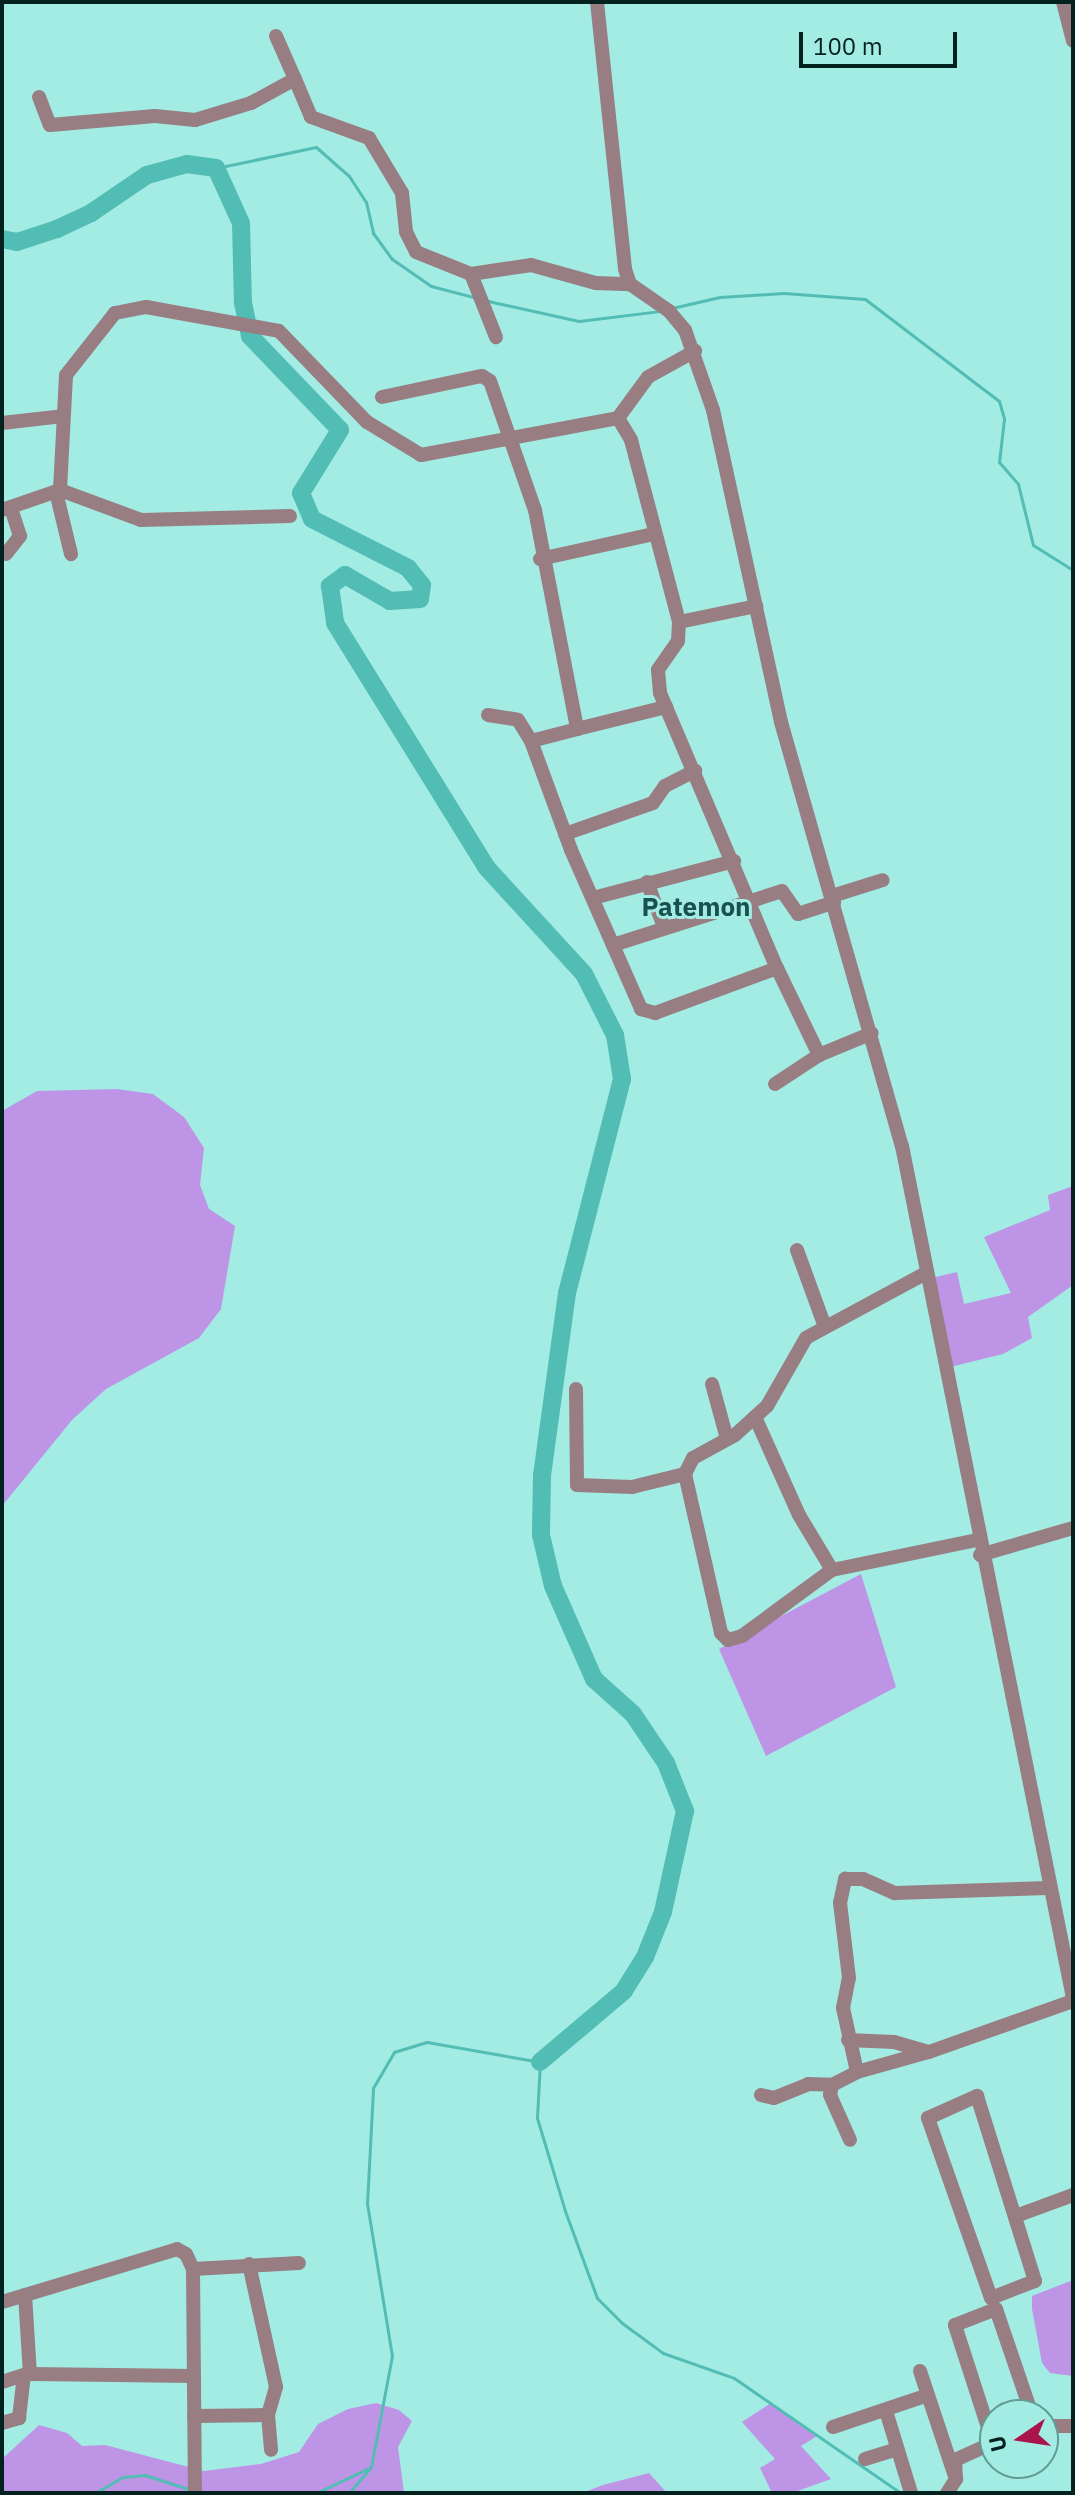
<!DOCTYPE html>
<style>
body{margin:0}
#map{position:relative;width:1075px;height:2495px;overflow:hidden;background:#a3ece4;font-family:"IBM Plex Sans",sans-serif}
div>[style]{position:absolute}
.green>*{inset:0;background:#be94e6}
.stream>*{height:3px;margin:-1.5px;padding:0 1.5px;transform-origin:1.5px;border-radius:1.5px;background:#52bdb4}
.river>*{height:18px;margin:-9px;padding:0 9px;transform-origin:9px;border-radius:9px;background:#52bdb4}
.minor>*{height:14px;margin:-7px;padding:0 7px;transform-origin:7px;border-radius:7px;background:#987e82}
span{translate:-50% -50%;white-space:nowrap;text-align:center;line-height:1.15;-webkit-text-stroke:6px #a3ece4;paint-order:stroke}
.quarter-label{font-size:26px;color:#18514d;font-weight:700}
.frame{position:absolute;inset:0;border:4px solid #02211f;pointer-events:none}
.north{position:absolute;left:979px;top:2399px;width:80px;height:80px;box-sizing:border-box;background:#a3ece4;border:2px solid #639b95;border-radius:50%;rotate:257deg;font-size:22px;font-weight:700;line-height:32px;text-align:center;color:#02211f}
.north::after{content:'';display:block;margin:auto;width:28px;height:36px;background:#a9154b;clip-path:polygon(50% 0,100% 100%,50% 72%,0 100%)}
.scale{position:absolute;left:799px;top:32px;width:158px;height:36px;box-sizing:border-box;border:4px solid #02211f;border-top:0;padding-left:10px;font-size:24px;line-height:28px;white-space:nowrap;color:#02211f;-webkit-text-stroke:6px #a3ece4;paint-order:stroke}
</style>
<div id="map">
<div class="green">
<i style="clip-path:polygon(117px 1089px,153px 1094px,184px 1117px,204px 1148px,200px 1185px,209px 1209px,235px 1226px,221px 1309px,199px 1338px,106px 1389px,72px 1420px,2px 1506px,2px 1111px,37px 1091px)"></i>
<i style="clip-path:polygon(1073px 1186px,1073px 1285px,1028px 1317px,1032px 1338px,1003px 1354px,946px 1368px,927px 1279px,957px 1272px,964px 1304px,1011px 1293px,984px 1237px,1050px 1210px,1048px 1195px)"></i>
<i style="clip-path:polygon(861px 1574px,896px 1687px,766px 1756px,719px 1649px)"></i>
<i style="clip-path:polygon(1073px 2280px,1073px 2376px,1050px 2373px,1042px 2363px,1032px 2309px,1032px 2296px)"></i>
<i style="clip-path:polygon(376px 2403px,399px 2410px,412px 2421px,398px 2447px,404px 2493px,2px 2493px,2px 2459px,39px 2425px,67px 2433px,82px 2446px,105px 2445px,204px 2471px,261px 2464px,299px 2452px,318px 2424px,348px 2409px)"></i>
<i style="clip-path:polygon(771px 2403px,817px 2436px,801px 2446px,831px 2479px,792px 2493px,772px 2493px,760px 2468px,775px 2459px,742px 2422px)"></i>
<i style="clip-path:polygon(649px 2473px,667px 2493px,582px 2493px,603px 2485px)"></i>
</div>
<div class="stream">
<i style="left:216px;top:168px;width:102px;rotate:-11.9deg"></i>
<i style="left:316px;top:147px;width:44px;rotate:41.3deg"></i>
<i style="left:349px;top:176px;width:31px;rotate:57deg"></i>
<i style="left:366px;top:202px;width:32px;rotate:77deg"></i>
<i style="left:373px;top:233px;width:32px;rotate:54deg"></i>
<i style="left:392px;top:259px;width:47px;rotate:34.7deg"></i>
<i style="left:431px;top:286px;width:48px;rotate:14.6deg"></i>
<i style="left:488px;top:301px;width:93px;rotate:12.4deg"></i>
<i style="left:579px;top:321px;width:83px;rotate:-7deg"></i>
<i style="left:672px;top:308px;width:49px;rotate:-12.9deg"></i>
<i style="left:720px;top:297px;width:64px;rotate:-3.6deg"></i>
<i style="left:784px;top:293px;width:81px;rotate:4.2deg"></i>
<i style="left:865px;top:299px;width:168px;rotate:37.3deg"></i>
<i style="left:999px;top:401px;width:19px;rotate:74deg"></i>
<i style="left:1004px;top:419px;width:43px;rotate:96.6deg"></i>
<i style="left:999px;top:462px;width:29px;rotate:49deg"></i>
<i style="left:1018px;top:484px;width:63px;rotate:76.2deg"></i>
<i style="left:1033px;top:545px;width:47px;rotate:32deg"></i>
<i style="left:95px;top:2493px;width:32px;rotate:-30deg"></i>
<i style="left:123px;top:2477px;width:22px;rotate:-5deg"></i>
<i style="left:145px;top:2475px;width:45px;rotate:18deg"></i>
<i style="left:316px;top:2493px;width:56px;rotate:-25.2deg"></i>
<i style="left:349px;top:2493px;width:34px;rotate:-50deg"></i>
<i style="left:371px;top:2467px;width:113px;rotate:-79.3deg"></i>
<i style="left:392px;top:2356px;width:154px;rotate:-99.3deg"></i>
<i style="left:367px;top:2204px;width:116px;rotate:-87deg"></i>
<i style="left:373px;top:2088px;width:42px;rotate:-59.7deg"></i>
<i style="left:394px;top:2052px;width:34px;rotate:-17deg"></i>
<i style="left:427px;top:2042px;width:115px;rotate:10deg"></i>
<i style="left:540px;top:2062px;width:56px;rotate:93.1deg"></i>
<i style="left:537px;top:2118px;width:97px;rotate:73.2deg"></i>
<i style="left:565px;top:2211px;width:93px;rotate:69.8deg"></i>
<i style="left:597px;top:2298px;width:35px;rotate:45deg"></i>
<i style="left:622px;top:2323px;width:51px;rotate:36.2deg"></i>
<i style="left:663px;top:2353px;width:75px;rotate:19.4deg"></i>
<i style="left:734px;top:2378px;width:203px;rotate:34.6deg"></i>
</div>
<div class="river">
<i style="left:2px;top:239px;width:15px;rotate:11deg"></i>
<i style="left:17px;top:242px;width:42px;rotate:-18deg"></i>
<i style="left:57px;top:229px;width:38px;rotate:-25deg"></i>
<i style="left:91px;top:213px;width:68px;rotate:-34.2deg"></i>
<i style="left:147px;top:175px;width:41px;rotate:-15.4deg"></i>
<i style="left:187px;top:164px;width:29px;rotate:8deg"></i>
<i style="left:216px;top:168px;width:60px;rotate:65.6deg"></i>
<i style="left:241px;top:223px;width:80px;rotate:88.6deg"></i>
<i style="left:243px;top:303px;width:34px;rotate:78deg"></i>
<i style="left:250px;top:336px;width:130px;rotate:46.2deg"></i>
<i style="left:340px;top:430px;width:74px;rotate:121.8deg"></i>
<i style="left:301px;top:493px;width:28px;rotate:67deg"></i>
<i style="left:312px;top:519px;width:108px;rotate:27deg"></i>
<i style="left:408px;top:568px;width:22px;rotate:51deg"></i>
<i style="left:422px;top:585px;width:14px;rotate:98deg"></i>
<i style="left:420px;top:599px;width:30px;rotate:176deg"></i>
<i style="left:390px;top:601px;width:52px;rotate:-150deg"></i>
<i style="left:345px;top:575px;width:19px;rotate:144deg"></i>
<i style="left:330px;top:586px;width:37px;rotate:82deg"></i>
<i style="left:335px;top:623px;width:287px;rotate:58.2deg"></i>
<i style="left:486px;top:867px;width:145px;rotate:47.5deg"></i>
<i style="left:584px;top:974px;width:68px;rotate:63.1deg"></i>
<i style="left:615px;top:1035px;width:45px;rotate:81deg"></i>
<i style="left:622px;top:1079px;width:221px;rotate:104.4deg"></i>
<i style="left:567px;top:1293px;width:184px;rotate:97.8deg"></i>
<i style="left:542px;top:1475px;width:60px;rotate:91deg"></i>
<i style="left:541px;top:1535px;width:52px;rotate:76.8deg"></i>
<i style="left:553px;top:1586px;width:102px;rotate:66.2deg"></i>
<i style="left:594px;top:1679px;width:52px;rotate:41.9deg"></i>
<i style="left:633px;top:1714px;width:59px;rotate:56deg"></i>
<i style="left:666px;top:1763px;width:52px;rotate:68.4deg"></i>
<i style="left:685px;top:1811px;width:103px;rotate:102.3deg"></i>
<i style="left:663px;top:1912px;width:48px;rotate:111.8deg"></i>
<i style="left:645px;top:1957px;width:40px;rotate:122deg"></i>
<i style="left:624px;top:1991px;width:110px;rotate:139.8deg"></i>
</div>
<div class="minor">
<i style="left:597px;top:2px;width:268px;rotate:84deg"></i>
<i style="left:625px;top:269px;width:16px;rotate:72deg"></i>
<i style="left:630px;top:284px;width:47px;rotate:34.7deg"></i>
<i style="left:669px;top:311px;width:25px;rotate:50deg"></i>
<i style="left:685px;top:330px;width:85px;rotate:70.7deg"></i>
<i style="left:713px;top:410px;width:319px;rotate:77.7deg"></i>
<i style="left:781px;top:722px;width:441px;rotate:74.1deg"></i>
<i style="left:902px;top:1146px;width:869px;rotate:78.65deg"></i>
<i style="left:1063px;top:2px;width:40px;rotate:75.6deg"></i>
<i style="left:276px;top:36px;width:47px;rotate:66.2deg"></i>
<i style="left:39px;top:97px;width:30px;rotate:69deg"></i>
<i style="left:50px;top:125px;width:105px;rotate:-4.9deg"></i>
<i style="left:155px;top:116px;width:40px;rotate:5.7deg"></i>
<i style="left:195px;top:120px;width:59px;rotate:-16.9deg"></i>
<i style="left:251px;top:103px;width:50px;rotate:-28.6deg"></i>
<i style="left:295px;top:79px;width:41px;rotate:67.2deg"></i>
<i style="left:311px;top:117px;width:62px;rotate:19.9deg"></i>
<i style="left:369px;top:138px;width:64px;rotate:59deg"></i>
<i style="left:402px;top:193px;width:39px;rotate:84deg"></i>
<i style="left:406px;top:232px;width:22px;rotate:63deg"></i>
<i style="left:416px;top:252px;width:59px;rotate:21.8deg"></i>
<i style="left:471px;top:274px;width:61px;rotate:-8.5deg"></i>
<i style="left:531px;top:265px;width:67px;rotate:15.5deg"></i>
<i style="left:596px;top:283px;width:34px;rotate:2deg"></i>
<i style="left:471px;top:274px;width:68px;rotate:68.4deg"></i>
<i style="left:382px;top:397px;width:102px;rotate:-11.9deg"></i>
<i style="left:482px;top:376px;width:9px;rotate:32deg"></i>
<i style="left:490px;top:381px;width:137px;rotate:70.8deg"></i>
<i style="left:535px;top:510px;width:223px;rotate:79.1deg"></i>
<i style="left:577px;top:729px;width:92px;rotate:-13.9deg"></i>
<i style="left:618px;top:418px;width:51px;rotate:-53.8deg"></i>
<i style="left:648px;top:377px;width:54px;rotate:-29deg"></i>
<i style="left:2px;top:423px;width:61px;rotate:-6.5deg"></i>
<i style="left:60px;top:490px;width:86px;rotate:20.3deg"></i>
<i style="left:141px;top:520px;width:149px;rotate:-1.5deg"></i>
<i style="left:56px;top:492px;width:64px;rotate:76.4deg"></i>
<i style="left:2px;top:510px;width:61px;rotate:-19deg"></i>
<i style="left:60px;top:490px;width:115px;rotate:-87deg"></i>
<i style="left:66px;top:375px;width:79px;rotate:-51.7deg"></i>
<i style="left:115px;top:313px;width:32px;rotate:-11deg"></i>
<i style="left:146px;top:307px;width:135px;rotate:10.2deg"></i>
<i style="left:279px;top:331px;width:127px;rotate:46deg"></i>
<i style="left:367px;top:422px;width:63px;rotate:31.4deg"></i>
<i style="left:421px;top:455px;width:200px;rotate:-10.6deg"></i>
<i style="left:618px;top:418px;width:26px;rotate:59deg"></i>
<i style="left:631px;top:440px;width:188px;rotate:75.2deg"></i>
<i style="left:679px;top:622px;width:79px;rotate:-11.7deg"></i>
<i style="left:6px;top:554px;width:23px;rotate:-52deg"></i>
<i style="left:20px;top:536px;width:29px;rotate:-108deg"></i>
<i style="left:540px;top:559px;width:117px;rotate:-12.4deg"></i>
<i style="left:679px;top:622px;width:19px;rotate:93deg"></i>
<i style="left:678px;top:641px;width:35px;rotate:125deg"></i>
<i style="left:658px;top:670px;width:23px;rotate:85deg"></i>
<i style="left:660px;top:693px;width:299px;rotate:67deg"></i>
<i style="left:777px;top:968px;width:97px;rotate:64.2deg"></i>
<i style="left:819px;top:1055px;width:57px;rotate:-22.5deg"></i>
<i style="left:488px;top:715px;width:30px;rotate:9deg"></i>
<i style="left:518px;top:720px;width:25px;rotate:58deg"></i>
<i style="left:531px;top:741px;width:116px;rotate:69.8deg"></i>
<i style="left:571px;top:850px;width:174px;rotate:66.2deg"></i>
<i style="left:641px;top:1009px;width:15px;rotate:16deg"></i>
<i style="left:655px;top:1013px;width:130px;rotate:-20.2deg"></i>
<i style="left:531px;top:741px;width:48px;rotate:-14.6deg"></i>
<i style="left:565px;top:834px;width:93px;rotate:-19.4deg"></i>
<i style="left:653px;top:803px;width:21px;rotate:-55deg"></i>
<i style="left:665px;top:786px;width:34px;rotate:-27deg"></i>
<i style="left:647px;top:882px;width:48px;rotate:69.3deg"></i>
<i style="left:832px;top:896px;width:53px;rotate:-17.4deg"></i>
<i style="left:593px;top:898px;width:146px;rotate:-14.7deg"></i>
<i style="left:613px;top:945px;width:177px;rotate:-17.7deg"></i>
<i style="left:782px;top:891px;width:28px;rotate:55deg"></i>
<i style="left:798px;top:914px;width:38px;rotate:-18deg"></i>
<i style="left:775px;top:1084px;width:53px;rotate:-33.4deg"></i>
<i style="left:797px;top:1250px;width:79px;rotate:70deg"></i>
<i style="left:926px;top:1273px;width:136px;rotate:151.6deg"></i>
<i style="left:806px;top:1338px;width:78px;rotate:119.8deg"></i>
<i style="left:767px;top:1406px;width:43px;rotate:137.8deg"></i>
<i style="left:735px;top:1435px;width:48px;rotate:151.3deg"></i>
<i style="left:693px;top:1458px;width:18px;rotate:117deg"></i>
<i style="left:685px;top:1474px;width:163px;rotate:77.2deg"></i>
<i style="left:721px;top:1633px;width:10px;rotate:45deg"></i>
<i style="left:728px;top:1640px;width:15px;rotate:-16deg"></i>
<i style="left:742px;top:1636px;width:112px;rotate:-36.3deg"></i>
<i style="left:832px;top:1570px;width:148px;rotate:-11.7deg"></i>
<i style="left:712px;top:1384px;width:57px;rotate:74.7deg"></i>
<i style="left:576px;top:1389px;width:96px;rotate:89.4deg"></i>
<i style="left:577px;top:1485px;width:55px;rotate:2.1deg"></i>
<i style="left:632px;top:1487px;width:55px;rotate:-13.8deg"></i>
<i style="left:755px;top:1417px;width:107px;rotate:65.8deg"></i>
<i style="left:799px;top:1515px;width:64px;rotate:59deg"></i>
<i style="left:980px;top:1555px;width:97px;rotate:-16.2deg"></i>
<i style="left:848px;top:2040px;width:46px;rotate:2.5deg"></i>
<i style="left:894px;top:2042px;width:36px;rotate:16deg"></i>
<i style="left:929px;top:2052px;width:153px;rotate:-19.5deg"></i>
<i style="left:857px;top:2072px;width:74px;rotate:-15.7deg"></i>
<i style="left:832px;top:2085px;width:10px;rotate:101deg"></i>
<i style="left:830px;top:2095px;width:49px;rotate:66deg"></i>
<i style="left:761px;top:2095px;width:13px;rotate:13deg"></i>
<i style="left:774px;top:2098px;width:37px;rotate:-22deg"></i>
<i style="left:808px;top:2084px;width:24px;rotate:2deg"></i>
<i style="left:832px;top:2085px;width:28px;rotate:-27deg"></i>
<i style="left:857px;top:2072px;width:66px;rotate:-102.3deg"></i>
<i style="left:843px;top:2008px;width:31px;rotate:-79deg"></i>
<i style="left:849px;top:1978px;width:76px;rotate:-96.8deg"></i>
<i style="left:840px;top:1903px;width:25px;rotate:-78deg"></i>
<i style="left:845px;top:1879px;width:18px"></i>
<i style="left:863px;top:1879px;width:35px;rotate:24deg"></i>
<i style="left:895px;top:1893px;width:153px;rotate:-1.9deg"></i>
<i style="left:977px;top:2096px;width:194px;rotate:72.6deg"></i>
<i style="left:1035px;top:2281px;width:47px;rotate:158.9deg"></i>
<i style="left:991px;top:2298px;width:191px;rotate:-109.3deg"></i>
<i style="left:928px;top:2118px;width:54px;rotate:-24.2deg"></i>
<i style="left:1016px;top:2216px;width:61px;rotate:-20.2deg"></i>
<i style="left:249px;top:2264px;width:126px;rotate:77.6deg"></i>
<i style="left:276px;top:2387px;width:29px;rotate:106deg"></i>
<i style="left:268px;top:2415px;width:35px;rotate:85deg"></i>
<i style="left:193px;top:2269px;width:106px;rotate:-3.2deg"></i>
<i style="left:25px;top:2295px;width:79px;rotate:86.4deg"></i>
<i style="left:30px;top:2374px;width:164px;rotate:0.7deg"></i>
<i style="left:2px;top:2302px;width:183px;rotate:-16.8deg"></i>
<i style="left:177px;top:2249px;width:10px;rotate:29deg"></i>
<i style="left:186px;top:2254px;width:17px;rotate:65deg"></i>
<i style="left:193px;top:2269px;width:224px;rotate:89.5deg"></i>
<i style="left:920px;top:2371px;width:114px;rotate:71.6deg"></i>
<i style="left:2px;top:2382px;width:23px;rotate:-18deg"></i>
<i style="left:886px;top:2411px;width:86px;rotate:73deg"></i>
<i style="left:194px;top:2416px;width:74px;rotate:-0.8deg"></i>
<i style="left:2px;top:2423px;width:18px;rotate:-16deg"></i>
<i style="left:19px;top:2418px;width:43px;rotate:-83.4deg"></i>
<i style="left:24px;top:2375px;width:6px;rotate:-9deg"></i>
<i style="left:1043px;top:2426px;width:30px"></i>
<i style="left:833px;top:2427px;width:100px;rotate:-18.6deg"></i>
<i style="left:993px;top:2443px;width:124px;rotate:-107.9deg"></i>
<i style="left:955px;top:2325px;width:44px;rotate:-21.3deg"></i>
<i style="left:996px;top:2309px;width:112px;rotate:71.2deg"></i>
<i style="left:865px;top:2459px;width:34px;rotate:-17deg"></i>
<i style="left:947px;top:2493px;width:17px;rotate:-57deg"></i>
<i style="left:956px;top:2479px;width:19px;rotate:-93deg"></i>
<i style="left:955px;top:2460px;width:44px;rotate:-24.2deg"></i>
</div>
<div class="quarter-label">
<span style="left:696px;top:907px">Patemon</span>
</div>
<div class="frame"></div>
<div class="north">U</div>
<div class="scale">100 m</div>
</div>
